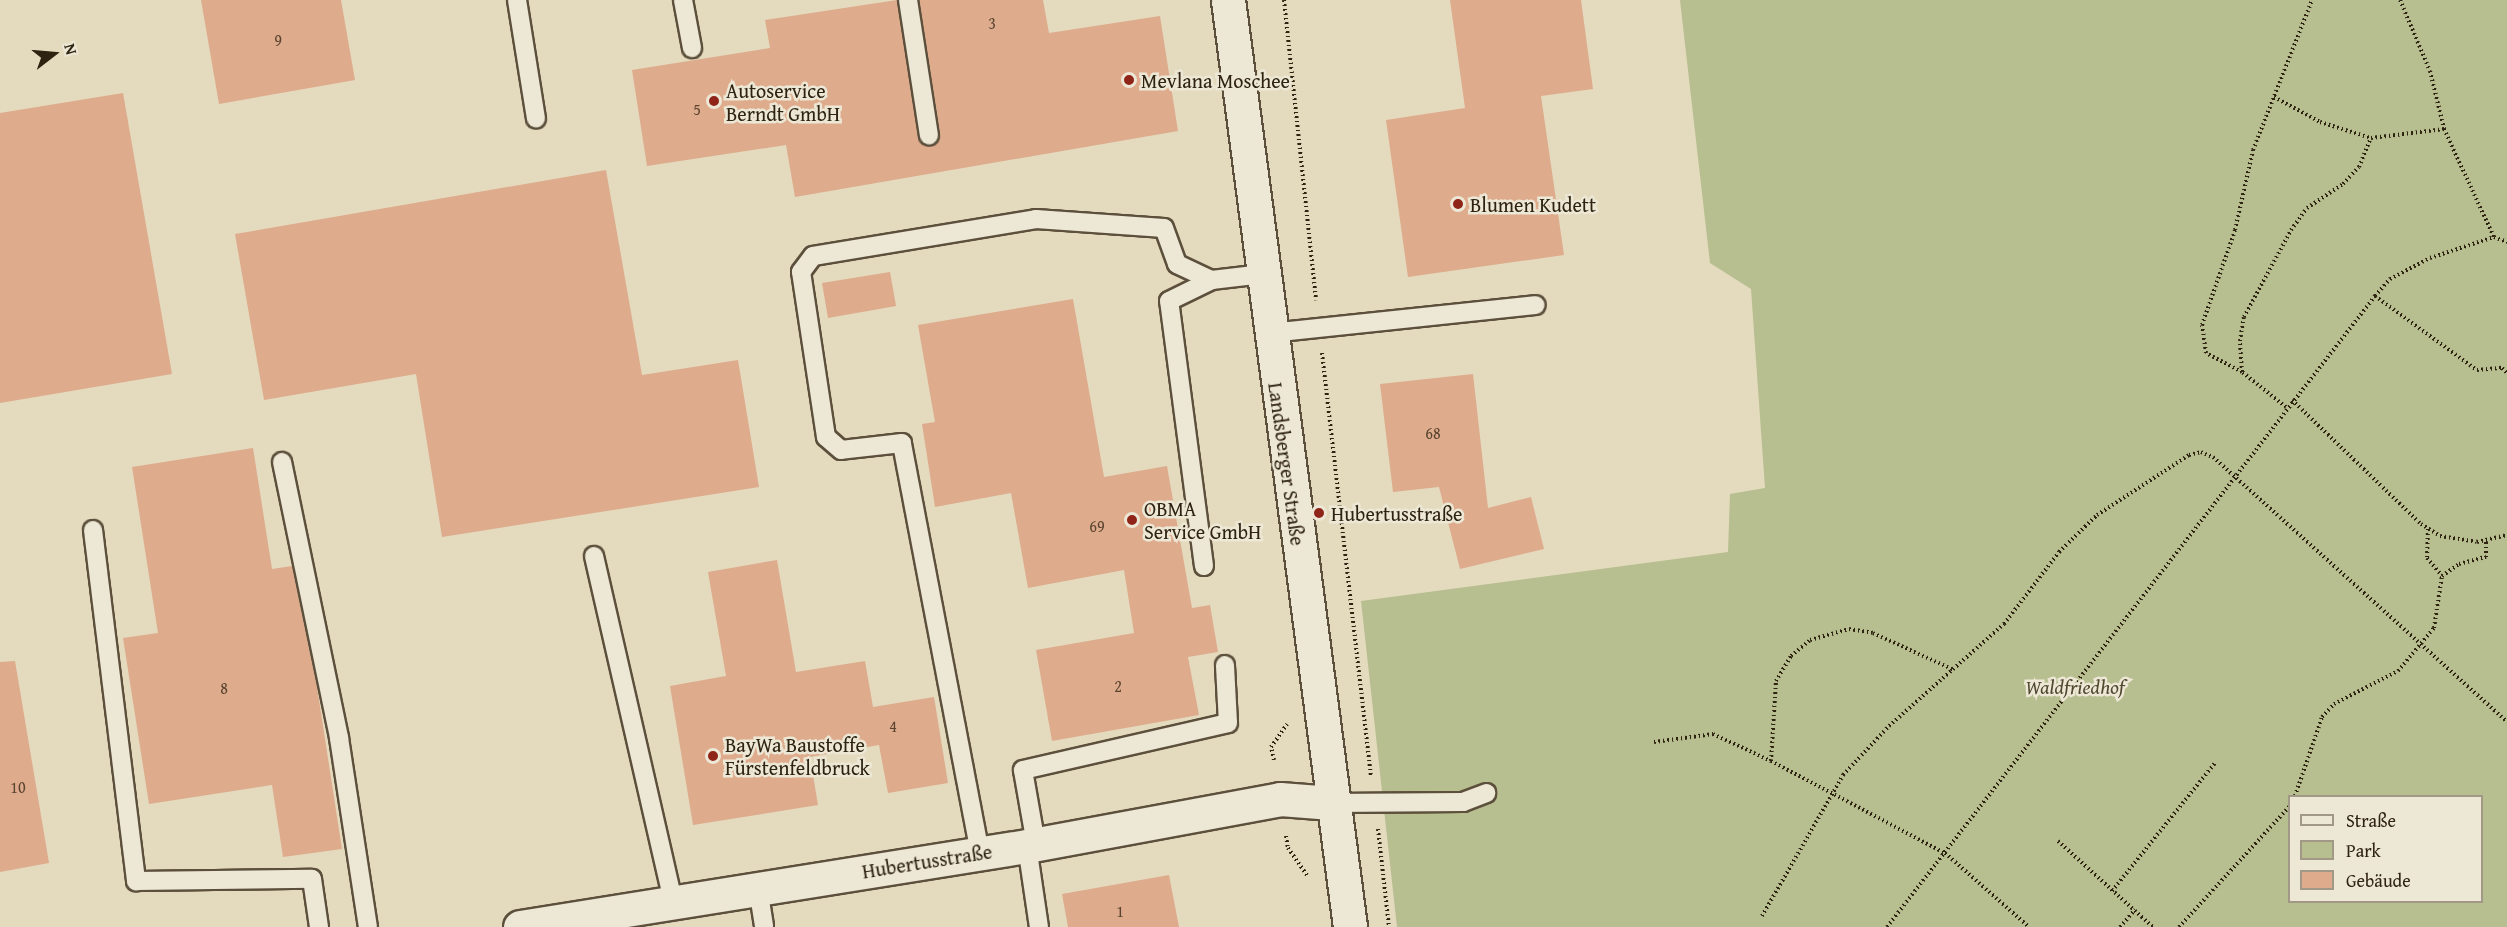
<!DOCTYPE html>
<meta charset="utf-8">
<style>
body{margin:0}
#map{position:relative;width:2507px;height:927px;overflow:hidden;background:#e4dabe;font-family:"Gentium Book Plus",serif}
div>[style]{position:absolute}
.green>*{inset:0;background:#b7be8f}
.building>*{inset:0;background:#deab8d}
.path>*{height:4px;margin-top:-2px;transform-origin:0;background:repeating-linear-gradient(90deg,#2e2210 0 1.5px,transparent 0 4.5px)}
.roads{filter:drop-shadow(2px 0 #5c503c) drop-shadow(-2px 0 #5c503c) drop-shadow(0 2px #5c503c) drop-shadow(0 -2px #5c503c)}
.service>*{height:18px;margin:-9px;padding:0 9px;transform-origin:9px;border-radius:9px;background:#ede7d5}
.minor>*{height:33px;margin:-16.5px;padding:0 16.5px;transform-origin:16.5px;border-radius:16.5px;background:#ede7d5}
.tertiary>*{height:33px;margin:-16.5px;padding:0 16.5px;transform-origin:16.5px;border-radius:16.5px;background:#ede7d5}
.dots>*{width:16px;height:16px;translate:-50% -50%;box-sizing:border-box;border:3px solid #ede7d5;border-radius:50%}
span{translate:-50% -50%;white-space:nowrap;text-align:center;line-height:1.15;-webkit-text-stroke:5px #ede7d5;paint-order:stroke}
.number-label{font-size:16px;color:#5a442f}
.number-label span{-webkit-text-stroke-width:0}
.poi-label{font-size:20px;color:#2e2210}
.left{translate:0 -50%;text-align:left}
.street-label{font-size:20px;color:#2e2210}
.park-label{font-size:20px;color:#504930;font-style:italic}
.legend{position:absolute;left:2288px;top:795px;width:195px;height:108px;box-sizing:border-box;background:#ede7d5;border:2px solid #a19886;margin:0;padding:8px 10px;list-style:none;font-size:18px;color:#2e2210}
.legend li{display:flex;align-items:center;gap:12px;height:30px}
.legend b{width:30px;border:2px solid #a19886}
.north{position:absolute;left:24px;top:24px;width:60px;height:60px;-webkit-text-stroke:4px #ede7d5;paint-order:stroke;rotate:74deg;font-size:16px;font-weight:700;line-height:24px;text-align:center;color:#2e2210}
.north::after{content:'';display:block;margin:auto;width:21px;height:27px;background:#2e2210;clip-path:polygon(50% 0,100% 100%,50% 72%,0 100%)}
</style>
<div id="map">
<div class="green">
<i style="clip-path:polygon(evenodd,1680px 0,2507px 0,2507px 927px,1397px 927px,1361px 601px,1728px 552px,1730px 494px,1765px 488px,1751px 289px,1710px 263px,1680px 0,2290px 796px,2482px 796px,2482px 902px,2290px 902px,2290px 796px)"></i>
</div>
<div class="building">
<i style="clip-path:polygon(201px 0,341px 0,355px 80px,219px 104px)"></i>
<i style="clip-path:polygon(897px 0,918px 137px,924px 145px,936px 144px,940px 133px,919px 0,1043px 0,1049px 33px,1160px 16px,1178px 131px,795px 197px,786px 145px,647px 166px,632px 70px,770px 48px,765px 20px)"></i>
<i style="clip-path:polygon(1450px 0,1581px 0,1593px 89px,1541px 96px,1564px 255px,1408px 277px,1386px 120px,1465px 108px)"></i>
<i style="clip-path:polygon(123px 93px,172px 374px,0 403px,0 113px)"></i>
<i style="clip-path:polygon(606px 170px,642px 375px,738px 360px,759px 487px,442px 537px,416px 374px,264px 400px,235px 234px)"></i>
<i style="clip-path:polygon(890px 272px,896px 306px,828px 318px,822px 283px)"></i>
<i style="clip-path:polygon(1073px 299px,1104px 477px,1167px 466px,1192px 608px,1210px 605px,1218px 652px,1188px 657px,1199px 715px,1052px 741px,1036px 650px,1134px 633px,1124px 570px,1028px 588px,1011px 493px,935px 507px,922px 424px,935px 422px,918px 325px)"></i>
<i style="clip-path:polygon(1473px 374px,1488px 508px,1531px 497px,1544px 549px,1460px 569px,1439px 487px,1393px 492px,1380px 384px)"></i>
<i style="clip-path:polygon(253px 448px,272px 569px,292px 566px,317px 687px,342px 849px,283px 857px,272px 785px,149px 804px,123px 638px,158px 633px,132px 467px)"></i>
<i style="clip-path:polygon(777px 560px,796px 672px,865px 661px,873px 707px,934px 697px,948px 783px,888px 793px,879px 745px,810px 757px,818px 805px,693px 825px,670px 686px,726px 676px,708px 572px)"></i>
<i style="clip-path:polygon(15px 661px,49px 863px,0 872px,0 662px)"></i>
<i style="clip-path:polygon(1169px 875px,1179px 927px,1068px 927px,1062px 894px)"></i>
</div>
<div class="path">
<i style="left:1284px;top:0;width:302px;rotate:83.9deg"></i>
<i style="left:2400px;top:0;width:77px;rotate:67.1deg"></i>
<i style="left:2430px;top:71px;width:60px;rotate:76.4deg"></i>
<i style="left:2444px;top:129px;width:119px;rotate:65.2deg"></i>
<i style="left:2274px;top:97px;width:52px;rotate:28.5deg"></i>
<i style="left:2320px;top:122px;width:53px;rotate:17.4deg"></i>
<i style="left:2375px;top:296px;width:126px;rotate:36deg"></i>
<i style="left:2477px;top:370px;width:25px;rotate:-5deg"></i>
<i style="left:2502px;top:368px;width:7px;rotate:45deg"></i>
<i style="left:1322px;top:353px;width:427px;rotate:83.4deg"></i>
<i style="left:2242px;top:372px;width:41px;rotate:-152.2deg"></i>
<i style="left:2206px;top:353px;width:28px;rotate:-98deg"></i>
<i style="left:2202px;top:325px;width:101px;rotate:-70.8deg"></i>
<i style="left:2235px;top:230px;width:82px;rotate:-77.3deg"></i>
<i style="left:2253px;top:150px;width:161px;rotate:-68.5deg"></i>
<i style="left:2292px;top:400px;width:179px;rotate:43.9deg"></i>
<i style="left:2421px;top:524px;width:22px;rotate:32deg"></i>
<i style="left:2440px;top:536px;width:37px;rotate:9deg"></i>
<i style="left:2477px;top:542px;width:31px;rotate:-13deg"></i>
<i style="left:2286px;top:407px;width:56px;rotate:-141.5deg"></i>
<i style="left:2242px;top:372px;width:31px;rotate:-94deg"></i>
<i style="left:2240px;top:341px;width:24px;rotate:-81deg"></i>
<i style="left:2244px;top:317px;width:99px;rotate:-61.6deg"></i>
<i style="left:2291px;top:230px;width:27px;rotate:-54deg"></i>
<i style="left:2307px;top:208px;width:43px;rotate:-33.7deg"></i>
<i style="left:2343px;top:184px;width:23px;rotate:-47deg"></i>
<i style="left:2359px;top:167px;width:31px;rotate:-68deg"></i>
<i style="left:2371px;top:138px;width:74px;rotate:-7deg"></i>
<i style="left:2428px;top:529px;width:29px;rotate:92deg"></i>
<i style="left:2427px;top:558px;width:23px;rotate:50deg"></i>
<i style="left:2442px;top:576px;width:21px;rotate:-35deg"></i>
<i style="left:2459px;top:564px;width:28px;rotate:-15deg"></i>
<i style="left:2486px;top:557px;width:16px;rotate:-90deg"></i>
<i style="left:1654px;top:742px;width:60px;rotate:-7.7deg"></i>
<i style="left:1713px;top:734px;width:64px;rotate:25deg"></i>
<i style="left:1771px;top:761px;width:197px;rotate:27.9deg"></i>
<i style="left:1945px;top:853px;width:112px;rotate:41.4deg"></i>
<i style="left:1274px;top:760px;width:13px;rotate:-103deg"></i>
<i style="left:1271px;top:747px;width:28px;rotate:-55deg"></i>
<i style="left:1771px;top:761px;width:80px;rotate:-86.4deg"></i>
<i style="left:1776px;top:681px;width:29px;rotate:-59deg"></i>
<i style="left:1791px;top:656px;width:25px;rotate:-40deg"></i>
<i style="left:1810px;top:640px;width:41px;rotate:-15.8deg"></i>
<i style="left:1849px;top:629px;width:24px;rotate:9deg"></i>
<i style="left:1873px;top:633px;width:89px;rotate:24.6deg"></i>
<i style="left:2295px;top:796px;width:83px;rotate:-71.1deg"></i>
<i style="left:2322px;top:717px;width:18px;rotate:-47deg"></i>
<i style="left:2334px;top:704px;width:72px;rotate:-27.3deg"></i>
<i style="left:2398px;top:671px;width:56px;rotate:-50.1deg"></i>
<i style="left:2434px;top:628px;width:53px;rotate:-81.3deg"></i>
<i style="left:1378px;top:829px;width:99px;rotate:83.6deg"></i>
<i style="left:1286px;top:836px;width:12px;rotate:81deg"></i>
<i style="left:1288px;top:848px;width:33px;rotate:55deg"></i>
<i style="left:2058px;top:841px;width:128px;rotate:42.2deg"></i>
<i style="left:2112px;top:891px;width:164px;rotate:-51.2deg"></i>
<i style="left:1762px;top:916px;width:163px;rotate:-60.1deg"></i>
<i style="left:1843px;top:775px;width:67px;rotate:-46.8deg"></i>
<i style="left:1889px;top:726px;width:154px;rotate:-41.6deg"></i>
<i style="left:2004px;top:624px;width:91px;rotate:-52.6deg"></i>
<i style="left:2059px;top:552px;width:53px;rotate:-44.2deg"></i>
<i style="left:2097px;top:515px;width:110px;rotate:-33.1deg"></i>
<i style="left:2189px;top:455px;width:12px;rotate:-14deg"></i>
<i style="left:2201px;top:452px;width:13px;rotate:23deg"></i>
<i style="left:2213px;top:457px;width:396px;rotate:42deg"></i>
<i style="left:1887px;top:927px;width:798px;rotate:-52.28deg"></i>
<i style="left:2375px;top:296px;width:23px;rotate:-49deg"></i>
<i style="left:2390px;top:279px;width:45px;rotate:-27.7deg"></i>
<i style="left:2430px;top:258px;width:67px;rotate:-18.2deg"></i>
<i style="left:2494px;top:237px;width:14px;rotate:21deg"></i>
<i style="left:2120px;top:927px;width:23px;rotate:-49deg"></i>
<i style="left:2179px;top:927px;width:164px;rotate:-47.5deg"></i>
</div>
<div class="roads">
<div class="service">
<i style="left:517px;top:0;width:120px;rotate:80.9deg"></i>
<i style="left:683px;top:0;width:49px;rotate:79.4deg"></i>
<i style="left:908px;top:0;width:137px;rotate:81.2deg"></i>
<i style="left:1270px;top:333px;width:267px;rotate:-6deg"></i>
<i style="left:282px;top:462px;width:282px;rotate:78.3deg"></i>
<i style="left:339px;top:738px;width:191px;rotate:81.3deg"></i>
<i style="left:93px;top:530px;width:354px;rotate:83deg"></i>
<i style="left:136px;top:881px;width:176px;rotate:-0.7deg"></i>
<i style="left:312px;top:879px;width:49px;rotate:81.7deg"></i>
<i style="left:594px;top:556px;width:354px;rotate:77.1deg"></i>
<i style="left:1204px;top:566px;width:267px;rotate:-97.5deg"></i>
<i style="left:1169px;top:301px;width:48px;rotate:-26deg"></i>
<i style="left:1212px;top:280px;width:51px;rotate:-6.7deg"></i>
<i style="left:1332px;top:803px;width:131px;rotate:-0.4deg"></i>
<i style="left:1463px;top:802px;width:25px;rotate:-21deg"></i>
<i style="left:1036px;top:844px;width:75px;rotate:-100deg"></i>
<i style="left:1023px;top:770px;width:210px;rotate:-12.9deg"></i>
<i style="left:1228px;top:723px;width:58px;rotate:-93deg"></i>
<i style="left:1027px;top:846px;width:82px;rotate:81.6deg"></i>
<i style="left:980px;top:853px;width:417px;rotate:-100.8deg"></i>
<i style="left:902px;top:443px;width:61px;rotate:173.5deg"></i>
<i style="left:841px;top:450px;width:20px;rotate:-139deg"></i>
<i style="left:826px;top:437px;width:167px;rotate:-98.6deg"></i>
<i style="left:801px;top:272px;width:20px;rotate:-53deg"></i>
<i style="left:813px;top:256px;width:226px;rotate:-9.4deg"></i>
<i style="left:1036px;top:219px;width:128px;rotate:4deg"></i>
<i style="left:1164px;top:228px;width:38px;rotate:70deg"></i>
<i style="left:1177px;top:264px;width:38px;rotate:25deg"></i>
<i style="left:758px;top:888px;width:39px;rotate:81deg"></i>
</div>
<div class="minor">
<i style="left:520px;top:927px;width:513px;rotate:-9.08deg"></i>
<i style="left:1027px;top:846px;width:257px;rotate:-10.5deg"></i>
<i style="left:1280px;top:799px;width:52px;rotate:4.4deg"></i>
</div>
<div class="tertiary">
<i style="left:1228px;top:0;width:935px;rotate:82.5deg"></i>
</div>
</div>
<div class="dots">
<i style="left:1129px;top:80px;background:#8f2418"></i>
<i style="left:714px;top:101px;background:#8f2418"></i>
<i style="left:1458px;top:204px;background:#8f2418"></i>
<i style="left:1319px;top:513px;background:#8f2418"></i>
<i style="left:1132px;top:520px;background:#8f2418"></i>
<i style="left:713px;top:756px;background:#8f2418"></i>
</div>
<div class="number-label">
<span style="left:992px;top:23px">3</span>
<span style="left:278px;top:40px">9</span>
<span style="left:697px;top:109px">5</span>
<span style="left:1433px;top:433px">68</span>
<span style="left:1097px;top:526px">69</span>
<span style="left:1118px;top:686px">2</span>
<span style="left:224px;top:688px">8</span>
<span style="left:893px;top:726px">4</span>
<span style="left:18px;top:787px">10</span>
<span style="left:1120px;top:911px">1</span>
</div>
<div class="poi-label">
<span class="left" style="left:1141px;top:80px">Mevlana Moschee</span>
<span class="left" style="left:726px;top:102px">Autoservice<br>Berndt GmbH</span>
<span class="left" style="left:1470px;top:204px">Blumen Kudett</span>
<span class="left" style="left:1144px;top:520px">OBMA<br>Service GmbH</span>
<span class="left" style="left:1331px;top:513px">Hubertusstraße</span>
<span class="left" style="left:725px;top:756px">BayWa Baustoffe<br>Fürstenfeldbruck</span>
</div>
<div class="street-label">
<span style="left:1287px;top:464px;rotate:82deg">Landsberger Straße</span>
<span style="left:927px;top:861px;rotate:-9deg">Hubertusstraße</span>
</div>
<div class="park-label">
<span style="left:2075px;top:686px">Waldfriedhof</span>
</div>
<ul class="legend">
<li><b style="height:8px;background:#ede7d5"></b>Straße</li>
<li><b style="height:16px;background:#b7be8f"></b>Park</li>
<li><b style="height:16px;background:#deab8d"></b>Gebäude</li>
</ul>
<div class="north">N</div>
</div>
